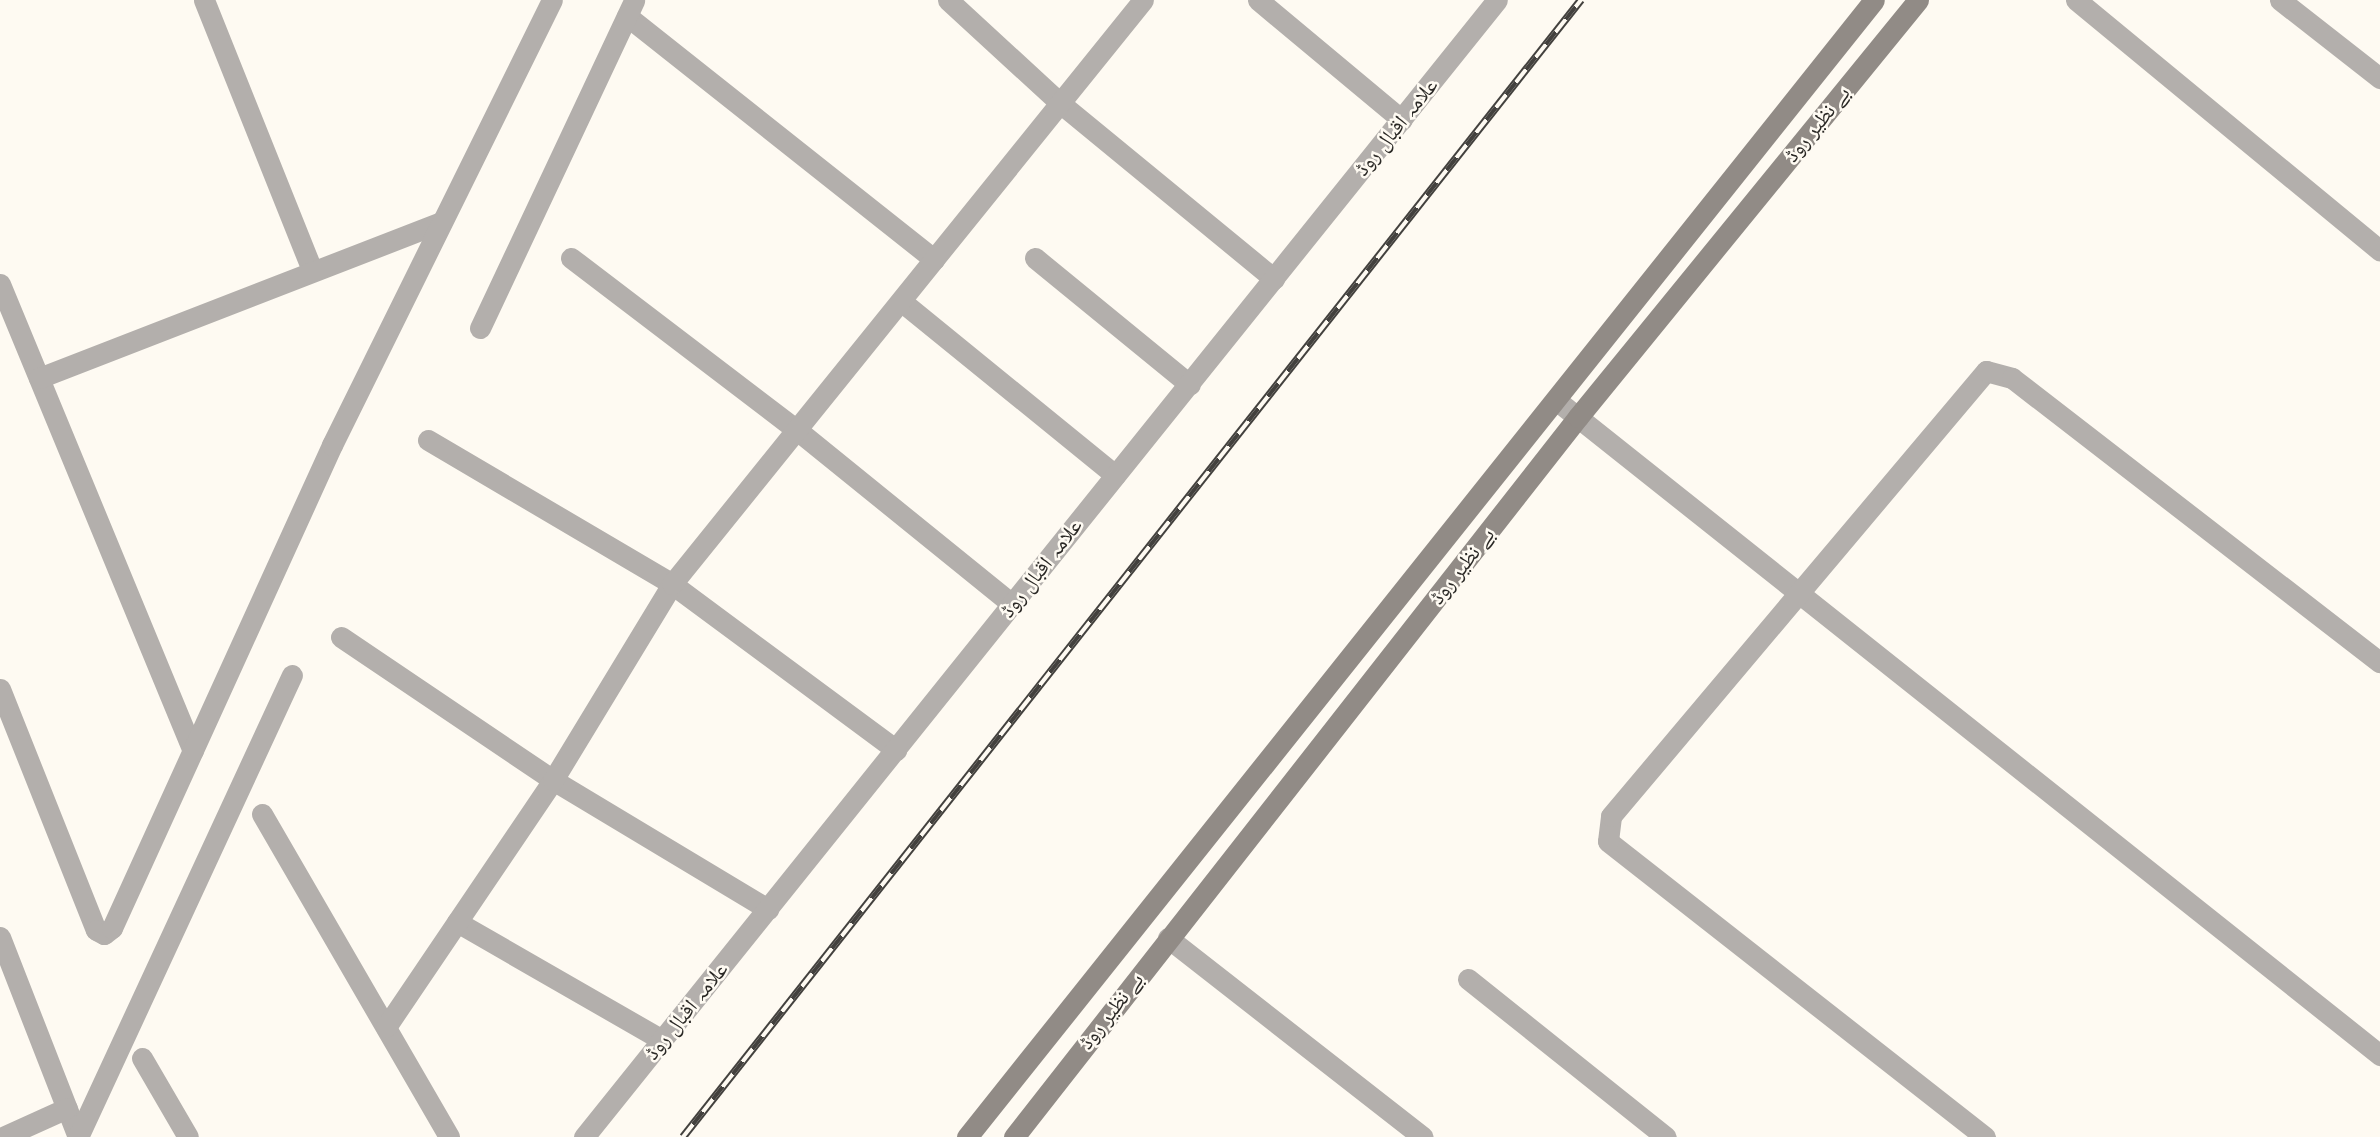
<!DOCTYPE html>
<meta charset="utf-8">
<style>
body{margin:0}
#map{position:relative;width:2380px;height:1137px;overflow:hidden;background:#fefaf2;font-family:"DM Sans","Noto Naskh Arabic",sans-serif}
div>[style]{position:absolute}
.minor>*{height:21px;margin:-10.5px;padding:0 10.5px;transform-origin:10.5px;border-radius:10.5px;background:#b3afac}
.secondary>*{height:21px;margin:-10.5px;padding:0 10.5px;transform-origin:10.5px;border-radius:10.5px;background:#918b86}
.rail>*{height:8px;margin-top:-4px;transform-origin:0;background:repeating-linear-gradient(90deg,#fefaf2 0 16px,#43413e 0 32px);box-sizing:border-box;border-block:2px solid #43413e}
span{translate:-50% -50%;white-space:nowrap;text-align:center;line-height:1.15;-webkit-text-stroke:5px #fefaf2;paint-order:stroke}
.street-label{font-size:21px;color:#2a2825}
</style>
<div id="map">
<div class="minor">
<i style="left:204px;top:0;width:291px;rotate:68.2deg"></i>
<i style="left:948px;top:0;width:152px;rotate:42.6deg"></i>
<i style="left:1060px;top:103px;width:277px;rotate:39.4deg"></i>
<i style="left:1258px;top:0;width:187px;rotate:39.8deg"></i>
<i style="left:2076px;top:0;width:394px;rotate:39.5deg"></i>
<i style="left:2280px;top:0;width:127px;rotate:38deg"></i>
<i style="left:627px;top:16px;width:392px;rotate:38.4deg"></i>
<i style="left:571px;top:258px;width:284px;rotate:37.3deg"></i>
<i style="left:797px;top:430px;width:277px;rotate:39deg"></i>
<i style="left:1035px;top:258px;width:200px;rotate:39.3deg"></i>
<i style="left:0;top:284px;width:505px;rotate:67.55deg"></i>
<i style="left:901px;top:301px;width:276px;rotate:39.1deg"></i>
<i style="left:480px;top:328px;width:362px;rotate:-64.8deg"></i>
<i style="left:39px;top:378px;width:432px;rotate:-21.2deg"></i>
<i style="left:1556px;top:400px;width:1053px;rotate:38.48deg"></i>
<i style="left:428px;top:440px;width:283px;rotate:30.5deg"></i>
<i style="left:672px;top:584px;width:279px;rotate:36.5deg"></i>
<i style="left:341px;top:637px;width:256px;rotate:34deg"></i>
<i style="left:553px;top:780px;width:251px;rotate:31deg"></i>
<i style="left:0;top:689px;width:259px;rotate:68.3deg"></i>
<i style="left:96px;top:930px;width:9px;rotate:27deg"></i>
<i style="left:104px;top:934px;width:10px;rotate:-37deg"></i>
<i style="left:112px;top:928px;width:531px;rotate:-65.51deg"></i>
<i style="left:332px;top:445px;width:496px;rotate:-63.7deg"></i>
<i style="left:262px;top:814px;width:373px;rotate:59.9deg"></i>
<i style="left:457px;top:922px;width:237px;rotate:29.9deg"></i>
<i style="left:0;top:937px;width:215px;rotate:68.7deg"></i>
<i style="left:1168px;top:938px;width:323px;rotate:38deg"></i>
<i style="left:1468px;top:979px;width:253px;rotate:38.6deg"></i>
<i style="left:386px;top:1027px;width:298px;rotate:-55.9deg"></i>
<i style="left:553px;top:780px;width:229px;rotate:-58.7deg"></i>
<i style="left:672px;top:584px;width:750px;rotate:-51.11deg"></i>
<i style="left:142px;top:1058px;width:91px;rotate:59.8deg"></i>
<i style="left:3px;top:1137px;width:70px;rotate:-24.4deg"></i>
<i style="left:78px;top:1137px;width:509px;rotate:-65.15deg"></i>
<i style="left:584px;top:1137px;width:1458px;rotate:-51.24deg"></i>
<i style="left:1985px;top:1137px;width:479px;rotate:-141.9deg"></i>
<i style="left:1608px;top:841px;width:25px;rotate:-83deg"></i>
<i style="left:1611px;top:816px;width:582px;rotate:-49.88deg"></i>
<i style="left:1986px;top:371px;width:27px;rotate:15deg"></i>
<i style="left:2012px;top:378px;width:465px;rotate:37.7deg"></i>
</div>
<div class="secondary">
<i style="left:967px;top:1137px;width:1454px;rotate:-51.42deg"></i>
<i style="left:1014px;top:1137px;width:915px;rotate:-51.93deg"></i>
<i style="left:1578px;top:417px;width:538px;rotate:-50.81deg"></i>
</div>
<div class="rail">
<i style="left:683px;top:1137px;width:1449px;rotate:-51.7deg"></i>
</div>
<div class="street-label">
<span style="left:1817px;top:124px;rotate:-51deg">بے نظیر روڈ</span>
<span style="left:1396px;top:127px;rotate:-51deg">علامہ اقبال روڈ</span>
<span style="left:1462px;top:566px;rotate:-52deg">بے نظیر روڈ</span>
<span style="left:1041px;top:568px;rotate:-52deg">علامہ اقبال روڈ</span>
<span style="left:686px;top:1011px;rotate:-51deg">علامہ اقبال روڈ</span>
<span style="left:1111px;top:1011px;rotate:-52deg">بے نظیر روڈ</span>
</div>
</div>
